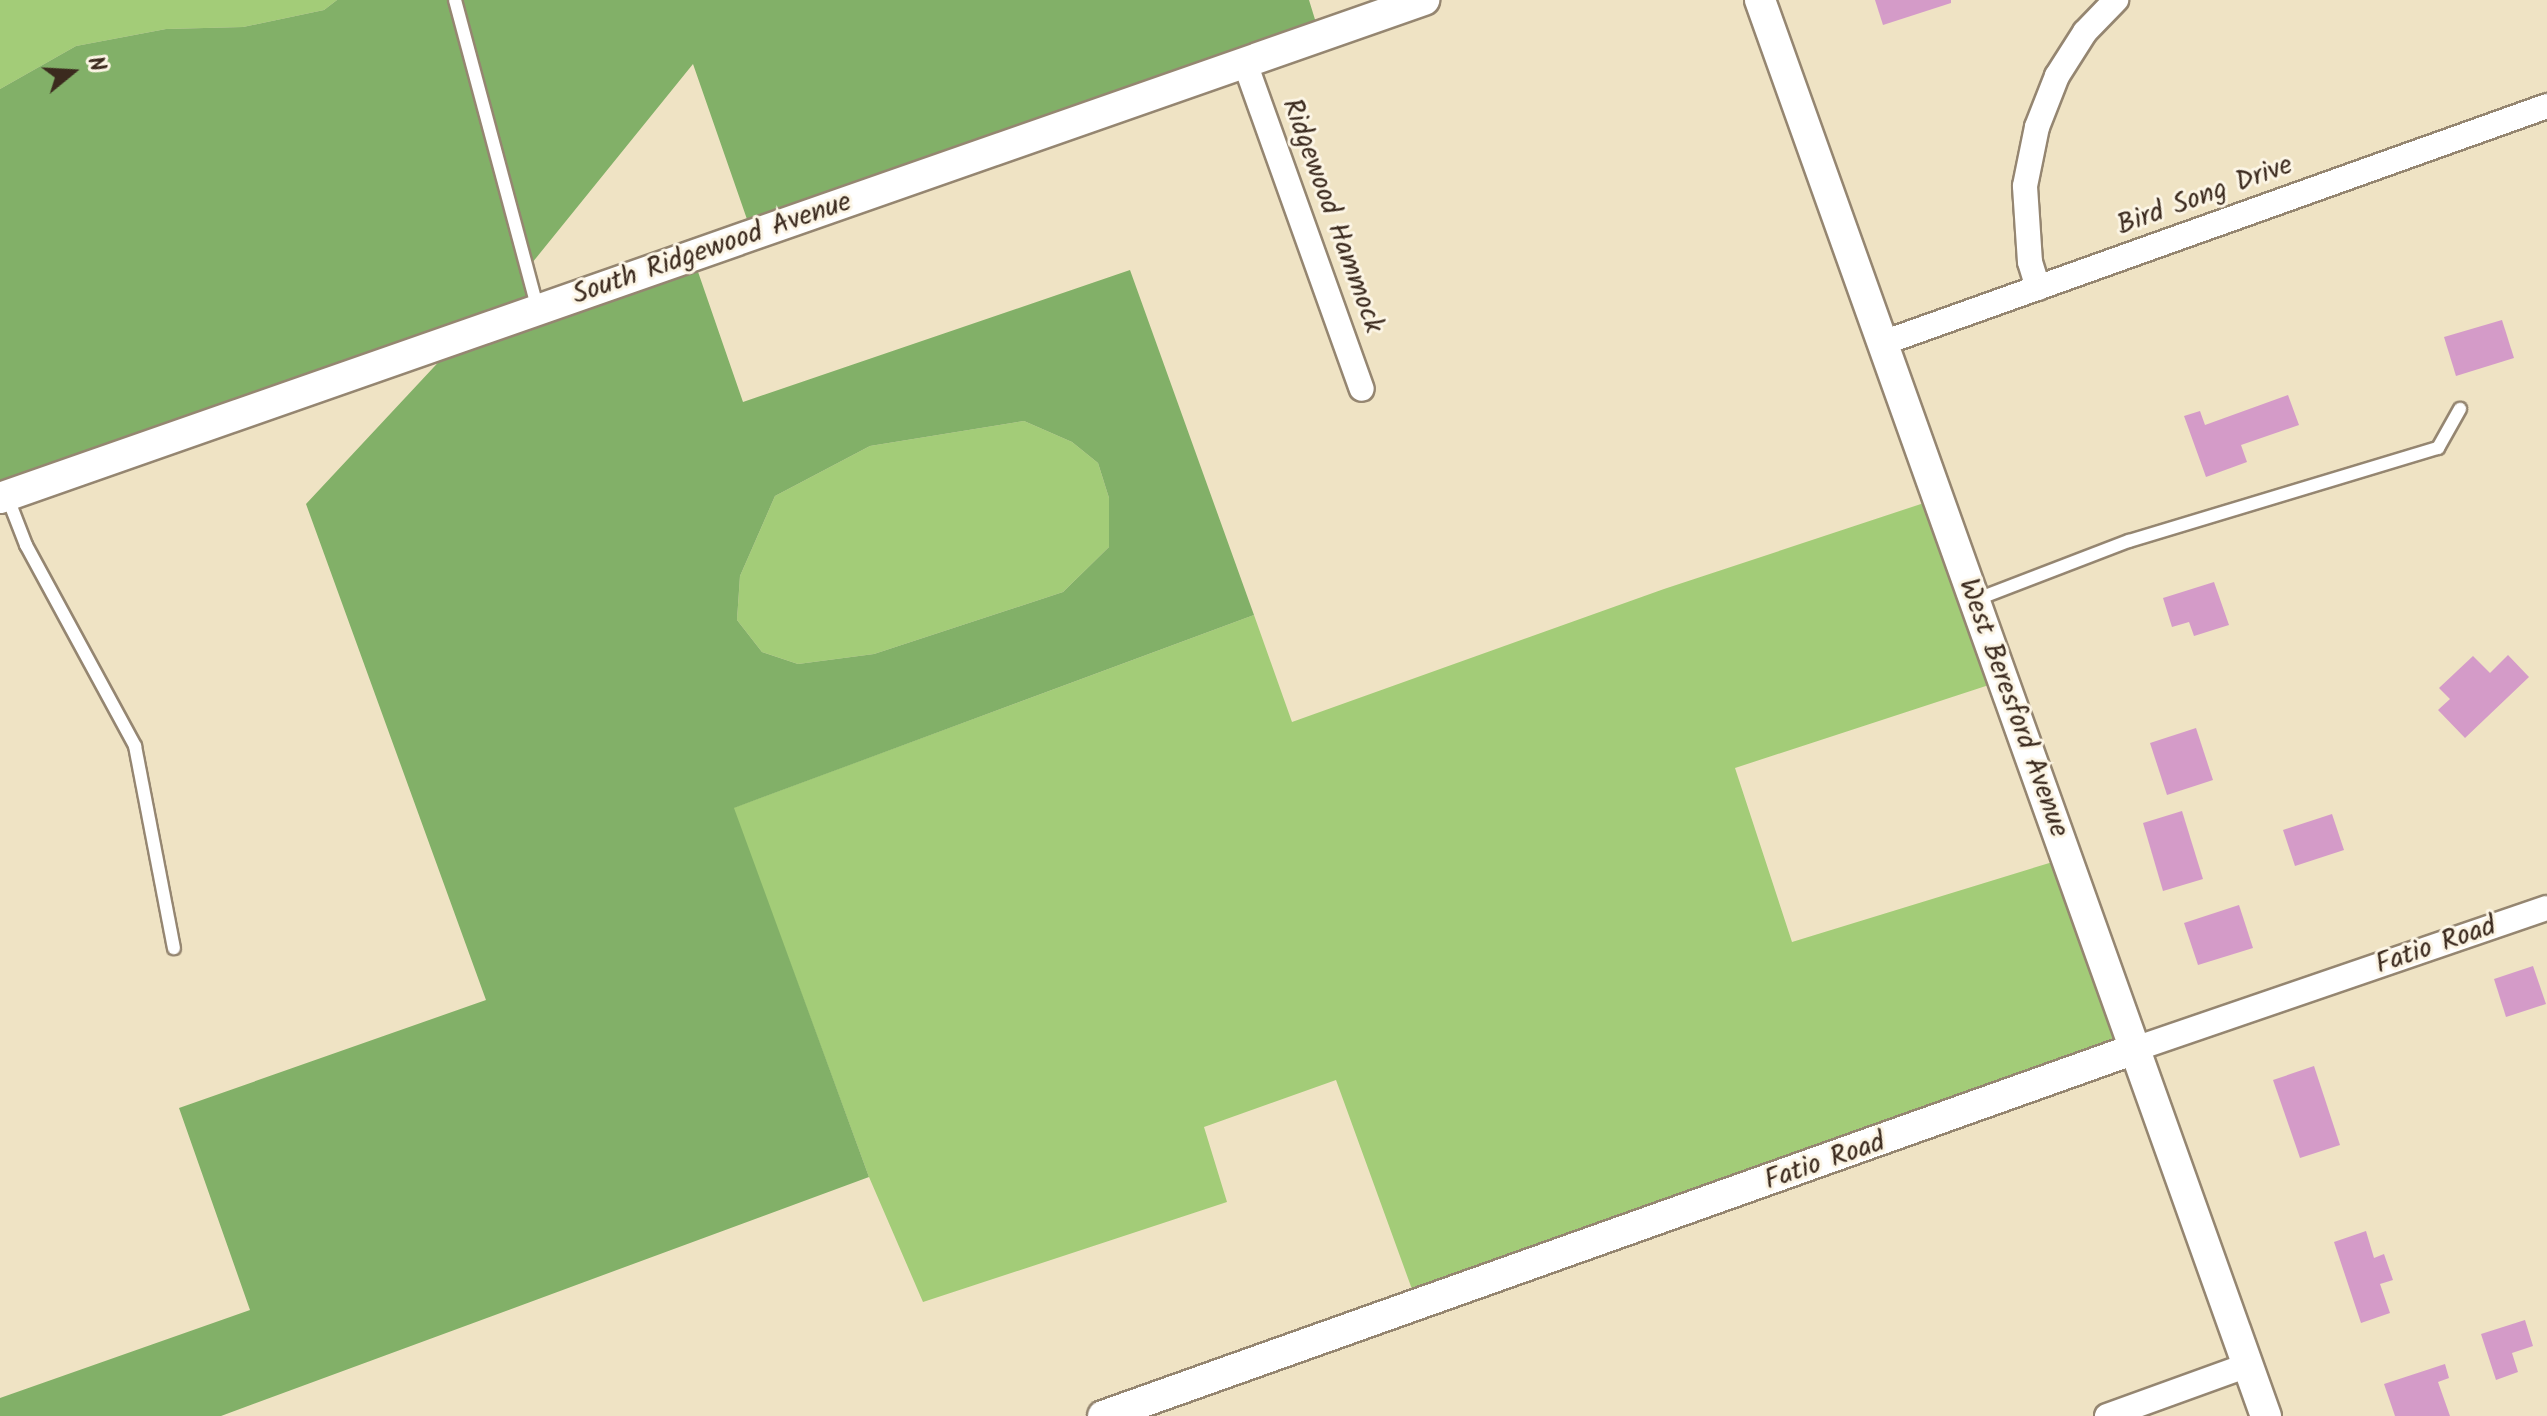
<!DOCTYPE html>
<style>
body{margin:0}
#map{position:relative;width:2547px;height:1416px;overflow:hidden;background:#efe3c4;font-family:Kalam,sans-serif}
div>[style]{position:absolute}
.green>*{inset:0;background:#a3cc78}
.forest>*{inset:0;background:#82b068}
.building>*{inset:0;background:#d49bc8}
.roads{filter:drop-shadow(2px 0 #958671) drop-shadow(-2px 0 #958671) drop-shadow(0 2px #958671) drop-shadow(0 -2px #958671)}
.service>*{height:12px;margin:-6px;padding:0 6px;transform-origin:6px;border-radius:6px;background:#fff}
.minor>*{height:24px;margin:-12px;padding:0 12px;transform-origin:12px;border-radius:12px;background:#fff}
.tertiary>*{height:30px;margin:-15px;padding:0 15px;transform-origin:15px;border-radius:15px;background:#fff}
span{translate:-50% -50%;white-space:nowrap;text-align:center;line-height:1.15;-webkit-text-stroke:6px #fcf5e5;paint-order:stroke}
.street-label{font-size:28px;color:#3b2a1e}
.north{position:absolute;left:32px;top:32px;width:80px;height:80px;-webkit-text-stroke:6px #fcf5e5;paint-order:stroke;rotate:72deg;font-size:22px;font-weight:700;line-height:32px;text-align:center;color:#3b2a1e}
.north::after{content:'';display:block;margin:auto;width:28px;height:36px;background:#3b2a1e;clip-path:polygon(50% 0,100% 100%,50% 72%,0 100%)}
</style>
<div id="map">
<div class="green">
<i style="clip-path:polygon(0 0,337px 0,324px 10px,243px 27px,166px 29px,76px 46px,0 89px)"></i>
<i style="clip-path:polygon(1024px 421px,1072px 442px,1098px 463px,1109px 498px,1109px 547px,1063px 592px,874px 654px,798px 664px,762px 652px,737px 620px,740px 576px,775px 496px,870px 446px)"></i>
<i style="clip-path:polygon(1927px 502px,1992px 684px,1735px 768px,1792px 942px,2056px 861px,2117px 1038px,1413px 1292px,1336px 1080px,1204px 1127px,1227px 1202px,923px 1302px,869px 1177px,733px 808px,1254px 615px,1292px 722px,1664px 589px)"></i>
</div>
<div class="forest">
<i style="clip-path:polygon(337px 0,1309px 0,1317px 26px,749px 225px,693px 64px,532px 263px,543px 297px,0 487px,0 89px,76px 46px,166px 29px,243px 27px,324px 10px)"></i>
<i style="clip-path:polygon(evenodd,696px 266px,743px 402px,1130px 270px,1254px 615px,734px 808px,869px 1177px,221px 1416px,0 1416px,0 1398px,250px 1310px,179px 1108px,486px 1000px,306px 504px,447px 353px,696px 266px,1024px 421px,1072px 442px,1098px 463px,1109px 498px,1109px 547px,1063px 592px,874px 654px,798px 664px,762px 652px,737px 620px,740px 576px,775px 496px,870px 446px,1024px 421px)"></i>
</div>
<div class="building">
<i style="clip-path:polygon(1875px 0,1951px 0,1951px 3px,1883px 25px)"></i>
<i style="clip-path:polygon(2502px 320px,2514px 358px,2456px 376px,2444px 337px)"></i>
<i style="clip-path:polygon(2288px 395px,2299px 425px,2241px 445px,2247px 462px,2206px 477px,2184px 416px,2200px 411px,2205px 425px)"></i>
<i style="clip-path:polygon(2214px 582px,2229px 625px,2194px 636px,2189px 622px,2172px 627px,2163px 598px)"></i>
<i style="clip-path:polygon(2508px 655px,2529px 677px,2465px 738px,2438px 710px,2450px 699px,2439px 688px,2473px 656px,2490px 673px)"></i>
<i style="clip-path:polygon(2196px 728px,2213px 780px,2167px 795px,2150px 743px)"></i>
<i style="clip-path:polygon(2182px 811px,2203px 879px,2163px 891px,2143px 823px)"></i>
<i style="clip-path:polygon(2332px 814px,2344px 850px,2295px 866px,2283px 830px)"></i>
<i style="clip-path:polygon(2239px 905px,2253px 948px,2198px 965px,2184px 923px)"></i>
<i style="clip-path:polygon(2533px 966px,2546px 1004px,2506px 1017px,2494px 979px)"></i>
<i style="clip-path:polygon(2314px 1066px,2340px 1145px,2300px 1158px,2273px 1080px)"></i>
<i style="clip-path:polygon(2366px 1231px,2374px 1258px,2384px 1254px,2393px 1280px,2380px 1284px,2390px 1313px,2361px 1323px,2334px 1242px)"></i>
<i style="clip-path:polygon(2525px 1320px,2533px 1346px,2512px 1353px,2518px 1372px,2496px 1380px,2481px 1334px)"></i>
<i style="clip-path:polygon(2445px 1364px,2449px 1378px,2438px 1382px,2450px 1416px,2395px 1416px,2384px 1384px)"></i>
</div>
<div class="roads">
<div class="service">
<i style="left:455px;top:0;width:321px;rotate:75deg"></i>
<i style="left:7px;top:496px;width:53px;rotate:68.8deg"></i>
<i style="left:26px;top:545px;width:229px;rotate:61.5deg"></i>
<i style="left:135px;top:746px;width:206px;rotate:79.1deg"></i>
<i style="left:1975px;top:600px;width:165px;rotate:-21deg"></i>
<i style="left:2129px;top:541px;width:323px;rotate:-16.8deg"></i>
<i style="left:2438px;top:448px;width:45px;rotate:-60.6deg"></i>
</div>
<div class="minor">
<i style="left:1245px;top:63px;width:346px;rotate:70.3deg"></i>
<i style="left:2038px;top:288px;width:27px;rotate:-107deg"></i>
<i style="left:2030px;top:262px;width:76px;rotate:-93.8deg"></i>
<i style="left:2025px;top:186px;width:60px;rotate:-78.5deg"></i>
<i style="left:2037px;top:127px;width:55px;rotate:-68.6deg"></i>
<i style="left:2057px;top:76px;width:52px;rotate:-57.5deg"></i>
<i style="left:2085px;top:32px;width:45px;rotate:-45.9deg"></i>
<i style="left:1883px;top:343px;width:705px;rotate:-19.64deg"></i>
<i style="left:2135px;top:1049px;width:435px;rotate:-18.9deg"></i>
<i style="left:2107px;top:1416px;width:150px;rotate:-19.9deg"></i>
</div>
<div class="tertiary">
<i style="left:1760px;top:0;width:1504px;rotate:70.34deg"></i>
<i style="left:0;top:498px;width:1509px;rotate:-19.28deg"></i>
<i style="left:1103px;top:1416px;width:1095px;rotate:-19.58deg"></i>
</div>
</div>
<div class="street-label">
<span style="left:2205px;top:196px;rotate:-20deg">Bird Song Drive</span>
<span style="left:1332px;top:216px;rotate:70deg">Ridgewood Hammock</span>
<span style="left:712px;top:249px;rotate:-19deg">South Ridgewood Avenue</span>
<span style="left:2013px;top:708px;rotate:70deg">West Beresford Avenue</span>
<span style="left:2436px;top:946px;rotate:-19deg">Fatio Road</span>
<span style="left:1825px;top:1162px;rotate:-19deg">Fatio Road</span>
</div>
<div class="north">N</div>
</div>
